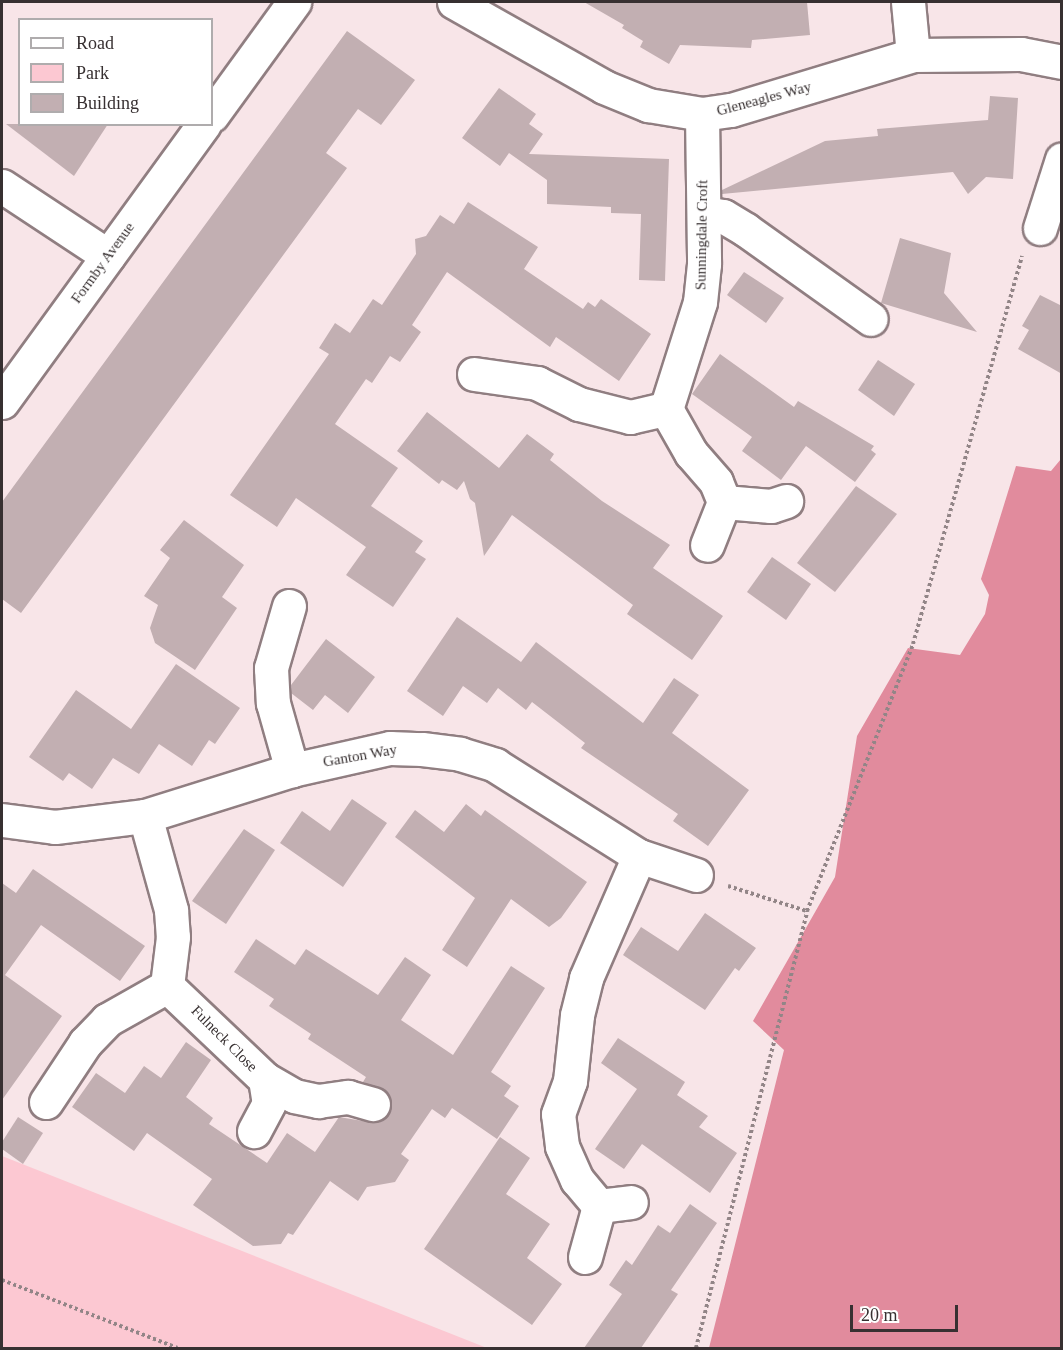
<!DOCTYPE html>
<style>
body{margin:0}
#map{position:relative;width:1063px;height:1350px;overflow:hidden;background:#f8e5e8;font-family:"Times New Roman",serif}
div>[style]{position:absolute}
.green>*{inset:0;background:#fcc8d2}
.forest>*{inset:0;background:#e18b9d}
.building>*{inset:0;background:#c2afb2}
.path>*{height:4px;margin-top:-2px;transform-origin:0;background:repeating-linear-gradient(90deg,#928587 0 3px,transparent 0 6px)}
.roads{filter:drop-shadow(2px 0 #907e81) drop-shadow(-2px 0 #907e81) drop-shadow(0 2px #907e81) drop-shadow(0 -2px #907e81)}
.minor>*{height:33px;margin:-16.5px;padding:0 16.5px;transform-origin:16.5px;border-radius:16.5px;background:#fff}
span{translate:-50% -50%;white-space:nowrap;text-align:center;line-height:1.15;-webkit-text-stroke:4.5px #fff;paint-order:stroke}
.street-label{font-size:15px;color:#373031}
.frame{position:absolute;inset:0;border:3px solid #373031;pointer-events:none}
.legend{position:absolute;left:18px;top:18px;width:195px;height:108px;box-sizing:border-box;background:#fff;border:2px solid #afacad;margin:0;padding:8px 10px;list-style:none;font-size:18px;color:#373031}
.legend li{display:flex;align-items:center;gap:12px;height:30px}
.legend b{width:30px;border:2px solid #afacad}
.scale{position:absolute;left:850px;top:1305px;width:108px;height:27px;box-sizing:border-box;border:3px solid #373031;border-top:0;padding-left:8px;font-size:18px;line-height:21px;white-space:nowrap;color:#373031;-webkit-text-stroke:4px #fff;paint-order:stroke}
</style>
<div id="map">
<div class="green">
<i style="clip-path:polygon(2px 1156px,487px 1348px,2px 1348px)"></i>
</div>
<div class="forest">
<i style="clip-path:polygon(1061px 459px,1061px 1348px,709px 1348px,784px 1050px,753px 1021px,835px 877px,857px 736px,908px 648px,960px 655px,985px 614px,989px 595px,981px 579px,1016px 466px,1051px 471px)"></i>
</div>
<div class="building">
<i style="clip-path:polygon(584px 2px,807px 2px,810px 35px,752px 40px,751px 48px,680px 45px,669px 64px,640px 47px,643px 41px,622px 28px,624px 25px)"></i>
<i style="clip-path:polygon(347px 31px,415px 80px,381px 125px,358px 109px,326px 153px,347px 168px,21px 613px,2px 599px,2px 502px)"></i>
<i style="clip-path:polygon(499px 88px,536px 114px,529px 124px,543px 134px,529px 154px,669px 159px,665px 281px,639px 280px,641px 214px,611px 213px,611px 207px,547px 204px,547px 180px,509px 153px,500px 166px,462px 138px)"></i>
<i style="clip-path:polygon(990px 96px,1018px 98px,1013px 179px,986px 177px,968px 194px,953px 172px,722px 194px,722px 190px,825px 141px,878px 136px,877px 129px,988px 120px)"></i>
<i style="clip-path:polygon(6px 124px,108px 124px,74px 176px)"></i>
<i style="clip-path:polygon(468px 202px,538px 247px,524px 269px,583px 309px,588px 302px,595px 307px,601px 299px,651px 334px,619px 381px,556px 337px,550px 347px,447px 272px,412px 325px,421px 332px,400px 362px,390px 356px,372px 383px,366px 379px,335px 424px,398px 468px,371px 506px,423px 541px,415px 552px,426px 559px,393px 607px,346px 575px,366px 547px,296px 498px,277px 527px,230px 495px,329px 354px,319px 348px,335px 323px,350px 333px,373px 299px,382px 305px,416px 254px,415px 239px,426px 236px,440px 215px,454px 224px)"></i>
<i style="clip-path:polygon(900px 238px,951px 253px,944px 293px,977px 332px,881px 303px)"></i>
<i style="clip-path:polygon(744px 272px,784px 298px,766px 323px,727px 295px)"></i>
<i style="clip-path:polygon(1040px 295px,1062px 306px,1062px 374px,1018px 349px,1029px 330px,1022px 326px)"></i>
<i style="clip-path:polygon(720px 354px,794px 407px,798px 401px,874px 446px,871px 450px,876px 454px,855px 482px,806px 446px,781px 480px,742px 451px,752px 437px,692px 394px)"></i>
<i style="clip-path:polygon(878px 360px,915px 384px,894px 416px,858px 390px)"></i>
<i style="clip-path:polygon(427px 412px,499px 468px,527px 434px,554px 454px,550px 460px,602px 501px,670px 545px,653px 568px,723px 616px,692px 660px,627px 614px,633px 605px,512px 515px,484px 556px,475px 503px,470px 499px,464px 481px,457px 490px,442px 480px,439px 484px,397px 451px)"></i>
<i style="clip-path:polygon(856px 486px,897px 514px,835px 592px,797px 563px)"></i>
<i style="clip-path:polygon(184px 520px,244px 565px,222px 597px,237px 608px,195px 670px,155px 643px,150px 628px,158px 605px,144px 596px,170px 558px,160px 550px)"></i>
<i style="clip-path:polygon(772px 557px,811px 584px,786px 620px,747px 592px)"></i>
<i style="clip-path:polygon(457px 617px,521px 662px,536px 642px,643px 723px,674px 678px,699px 695px,672px 733px,749px 790px,708px 846px,673px 821px,678px 814px,581px 748px,585px 743px,532px 702px,526px 710px,498px 688px,487px 703px,463px 686px,443px 716px,407px 691px)"></i>
<i style="clip-path:polygon(326px 639px,375px 677px,348px 713px,325px 695px,313px 710px,291px 693px,291px 685px)"></i>
<i style="clip-path:polygon(176px 664px,240px 708px,215px 744px,209px 740px,192px 766px,159px 744px,139px 774px,113px 758px,92px 789px,69px 773px,63px 781px,29px 757px,76px 690px,131px 729px)"></i>
<i style="clip-path:polygon(352px 799px,387px 823px,343px 887px,280px 843px,302px 811px,330px 831px)"></i>
<i style="clip-path:polygon(466px 804px,481px 816px,485px 810px,587px 882px,561px 918px,549px 927px,511px 899px,467px 967px,442px 950px,475px 898px,395px 837px,415px 810px,444px 832px)"></i>
<i style="clip-path:polygon(244px 829px,275px 850px,226px 924px,192px 901px)"></i>
<i style="clip-path:polygon(33px 869px,145px 946px,120px 981px,41px 925px,5px 975px,62px 1016px,2px 1100px,2px 883px,16px 893px)"></i>
<i style="clip-path:polygon(705px 913px,756px 948px,739px 971px,735px 968px,705px 1010px,623px 955px,641px 927px,678px 951px)"></i>
<i style="clip-path:polygon(256px 939px,295px 965px,306px 949px,378px 995px,405px 957px,431px 975px,401px 1020px,453px 1055px,511px 966px,545px 988px,491px 1072px,511px 1086px,504px 1096px,519px 1106px,497px 1139px,452px 1108px,445px 1118px,432px 1109px,401px 1154px,409px 1160px,395px 1182px,367px 1187px,358px 1201px,330px 1181px,293px 1235px,288px 1233px,281px 1244px,253px 1246px,193px 1205px,212px 1179px,147px 1133px,134px 1151px,72px 1107px,96px 1073px,125px 1093px,144px 1066px,161px 1078px,186px 1042px,211px 1060px,186px 1097px,213px 1118px,209px 1124px,267px 1163px,287px 1133px,315px 1152px,339px 1117px,369px 1122px,386px 1118px,391px 1108px,386px 1091px,363px 1082px,366px 1077px,308px 1039px,311px 1034px,269px 1006px,274px 999px,234px 972px)"></i>
<i style="clip-path:polygon(618px 1038px,685px 1082px,677px 1095px,708px 1116px,699px 1127px,737px 1153px,710px 1193px,642px 1144px,624px 1169px,595px 1149px,637px 1089px,601px 1063px)"></i>
<i style="clip-path:polygon(18px 1117px,43px 1133px,23px 1164px,2px 1149px,2px 1142px)"></i>
<i style="clip-path:polygon(500px 1137px,530px 1158px,506px 1194px,550px 1224px,527px 1258px,562px 1284px,532px 1325px,424px 1249px)"></i>
<i style="clip-path:polygon(690px 1204px,717px 1223px,671px 1290px,678px 1294px,641px 1348px,584px 1348px,622px 1294px,609px 1285px,626px 1260px,632px 1265px,658px 1225px,670px 1233px)"></i>
</div>
<div class="path">
<i style="left:728px;top:886px;width:83px;rotate:17.6deg"></i>
<i style="left:2px;top:1280px;width:188px;rotate:21.2deg"></i>
<i style="left:696px;top:1348px;width:451px;rotate:-75.7deg"></i>
<i style="left:807px;top:911px;width:287px;rotate:-68.3deg"></i>
<i style="left:913px;top:644px;width:403px;rotate:-74.3deg"></i>
</div>
<div class="roads">
<div class="minor">
<i style="left:454px;top:2px;width:172px;rotate:29.5deg"></i>
<i style="left:604px;top:87px;width:48px;rotate:22.2deg"></i>
<i style="left:648px;top:105px;width:55px;rotate:9.5deg"></i>
<i style="left:702px;top:114px;width:29px;rotate:-8deg"></i>
<i style="left:731px;top:110px;width:190px;rotate:-16.8deg"></i>
<i style="left:913px;top:55px;width:108px;rotate:-0.5deg"></i>
<i style="left:1021px;top:54px;width:42px;rotate:11deg"></i>
<i style="left:908px;top:2px;width:53px;rotate:84.6deg"></i>
<i style="left:702px;top:114px;width:150px;rotate:89.2deg"></i>
<i style="left:704px;top:264px;width:38px;rotate:96deg"></i>
<i style="left:700px;top:302px;width:112px;rotate:107.6deg"></i>
<i style="left:666px;top:409px;width:51px;rotate:60.4deg"></i>
<i style="left:691px;top:453px;width:38px;rotate:49deg"></i>
<i style="left:716px;top:482px;width:22px;rotate:68deg"></i>
<i style="left:724px;top:502px;width:46px;rotate:111.6deg"></i>
<i style="left:212px;top:115px;width:140px;rotate:-54deg"></i>
<i style="left:2px;top:186px;width:127px;rotate:33.4deg"></i>
<i style="left:704px;top:213px;width:19px;rotate:9deg"></i>
<i style="left:723px;top:216px;width:27px;rotate:31deg"></i>
<i style="left:746px;top:230px;width:153px;rotate:35.5deg"></i>
<i style="left:1040px;top:228px;width:72px;rotate:-72.3deg"></i>
<i style="left:474px;top:374px;width:64px;rotate:8.1deg"></i>
<i style="left:537px;top:383px;width:47px;rotate:26.6deg"></i>
<i style="left:579px;top:404px;width:53px;rotate:14.3deg"></i>
<i style="left:630px;top:417px;width:37px;rotate:-13deg"></i>
<i style="left:2px;top:402px;width:344px;rotate:-54deg"></i>
<i style="left:724px;top:502px;width:47px;rotate:4.9deg"></i>
<i style="left:771px;top:506px;width:16px;rotate:-18deg"></i>
<i style="left:289px;top:606px;width:65px;rotate:106.2deg"></i>
<i style="left:271px;top:668px;width:35px;rotate:87deg"></i>
<i style="left:273px;top:703px;width:70px;rotate:74.2deg"></i>
<i style="left:145px;top:816px;width:98px;rotate:74.5deg"></i>
<i style="left:171px;top:910px;width:27px;rotate:86deg"></i>
<i style="left:173px;top:937px;width:49px;rotate:97deg"></i>
<i style="left:167px;top:986px;width:135px;rotate:43.5deg"></i>
<i style="left:265px;top:1079px;width:24px;rotate:81deg"></i>
<i style="left:269px;top:1103px;width:32px;rotate:118deg"></i>
<i style="left:2px;top:820px;width:53px;rotate:7.5deg"></i>
<i style="left:55px;top:827px;width:91px;rotate:-7deg"></i>
<i style="left:145px;top:816px;width:154px;rotate:-17.4deg"></i>
<i style="left:292px;top:770px;width:100px;rotate:-12.7deg"></i>
<i style="left:390px;top:748px;width:32px;rotate:2deg"></i>
<i style="left:422px;top:749px;width:38px;rotate:7deg"></i>
<i style="left:460px;top:754px;width:37px;rotate:17deg"></i>
<i style="left:495px;top:765px;width:170px;rotate:32.3deg"></i>
<i style="left:639px;top:856px;width:60px;rotate:18.4deg"></i>
<i style="left:265px;top:1079px;width:34px;rotate:30deg"></i>
<i style="left:294px;top:1096px;width:25px;rotate:12deg"></i>
<i style="left:318px;top:1101px;width:30px;rotate:-8deg"></i>
<i style="left:348px;top:1097px;width:26px;rotate:16deg"></i>
<i style="left:46px;top:1102px;width:71px;rotate:-56.5deg"></i>
<i style="left:85px;top:1043px;width:32px;rotate:-46deg"></i>
<i style="left:107px;top:1020px;width:69px;rotate:-29.5deg"></i>
<i style="left:599px;top:1206px;width:32px;rotate:-7deg"></i>
<i style="left:585px;top:1257px;width:53px;rotate:-74.6deg"></i>
<i style="left:599px;top:1206px;width:34px;rotate:-130deg"></i>
<i style="left:577px;top:1180px;width:37px;rotate:-114deg"></i>
<i style="left:562px;top:1146px;width:32px;rotate:-97deg"></i>
<i style="left:558px;top:1114px;width:35px;rotate:-70deg"></i>
<i style="left:570px;top:1081px;width:66px;rotate:-83.9deg"></i>
<i style="left:577px;top:1015px;width:38px;rotate:-76deg"></i>
<i style="left:586px;top:978px;width:133px;rotate:-66.5deg"></i>
</div>
</div>
<div class="street-label">
<span style="left:764px;top:99px;rotate:-15deg">Gleneagles Way</span>
<span style="left:702px;top:235px;rotate:-89deg">Sunningdale Croft</span>
<span style="left:103px;top:263px;rotate:-54deg">Formby Avenue</span>
<span style="left:360px;top:756px;rotate:-10deg">Ganton Way</span>
<span style="left:224px;top:1039px;rotate:45deg">Fulneck Close</span>
</div>
<div class="frame"></div>
<ul class="legend">
<li><b style="height:8px;background:#fff"></b>Road</li>
<li><b style="height:16px;background:#fcc8d2"></b>Park</li>
<li><b style="height:16px;background:#c2afb2"></b>Building</li>
</ul>
<div class="scale">20 m</div>
</div>
